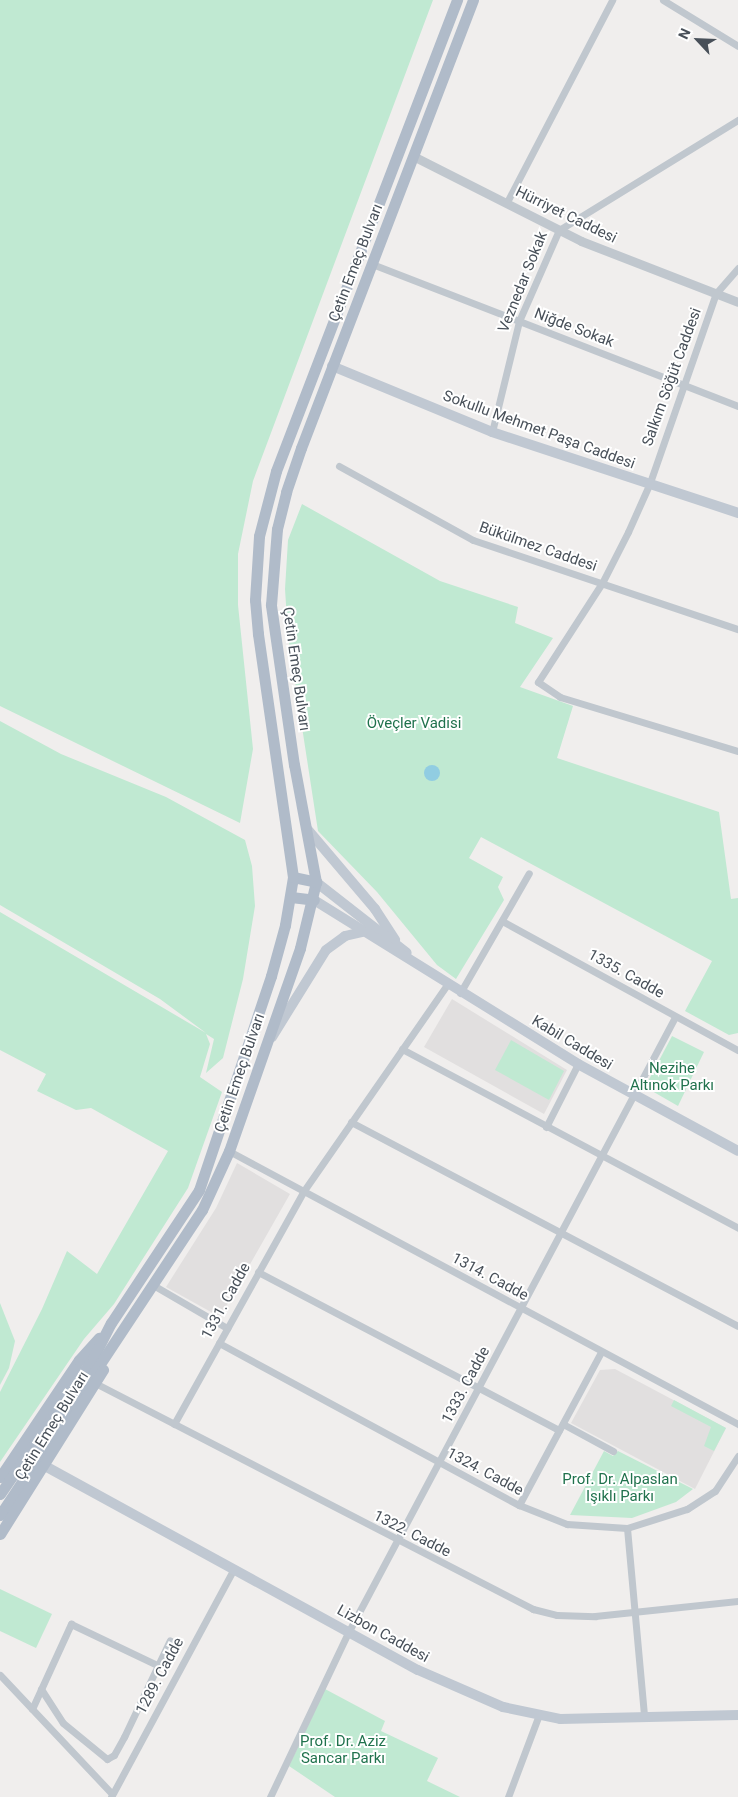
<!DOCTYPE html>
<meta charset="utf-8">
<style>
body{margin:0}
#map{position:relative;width:738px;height:1797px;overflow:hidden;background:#f0eeed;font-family:Roboto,sans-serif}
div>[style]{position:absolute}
.education>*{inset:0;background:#e1dfdf}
.green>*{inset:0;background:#c0e9d2}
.water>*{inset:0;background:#91cde2}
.round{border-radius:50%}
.minor>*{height:7px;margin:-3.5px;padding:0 3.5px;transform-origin:3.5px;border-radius:3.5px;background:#c0c7ce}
.tertiary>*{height:9px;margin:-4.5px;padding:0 4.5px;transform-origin:4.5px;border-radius:4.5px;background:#c0c7ce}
.secondary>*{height:10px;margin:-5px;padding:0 5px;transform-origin:5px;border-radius:5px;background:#c0c8d2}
.primary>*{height:11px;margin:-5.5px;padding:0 5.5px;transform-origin:5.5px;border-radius:5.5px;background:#b0bbc9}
span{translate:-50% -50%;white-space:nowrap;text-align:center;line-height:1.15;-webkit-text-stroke:4px #fff;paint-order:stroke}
.street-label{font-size:15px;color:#485059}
.park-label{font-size:15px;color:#20724d}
.north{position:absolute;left:673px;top:15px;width:50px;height:50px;-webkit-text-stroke:4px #fff;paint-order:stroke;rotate:295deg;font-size:14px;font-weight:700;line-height:20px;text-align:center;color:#485059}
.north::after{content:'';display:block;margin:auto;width:18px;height:22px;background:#485059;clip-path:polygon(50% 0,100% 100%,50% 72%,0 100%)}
</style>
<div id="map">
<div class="education">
<i style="clip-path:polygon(452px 999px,567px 1070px,544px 1114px,424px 1047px)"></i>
<i style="clip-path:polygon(237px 1163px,290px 1194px,220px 1317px,166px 1287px,216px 1208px)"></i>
<i style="clip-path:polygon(615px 1369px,726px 1428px,695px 1489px,571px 1423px,600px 1370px)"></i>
</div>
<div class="green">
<i style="clip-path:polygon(0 0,433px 0,253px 481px,238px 554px,238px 605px,253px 749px,240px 823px,0 706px)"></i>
<i style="clip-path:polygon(302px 504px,440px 581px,518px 607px,515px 623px,553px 638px,520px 687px,573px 706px,557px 758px,719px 812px,731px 899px,738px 898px,738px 1033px,729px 1035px,685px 1011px,712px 961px,481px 837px,469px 858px,503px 877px,498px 887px,504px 900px,456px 979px,437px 965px,377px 892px,318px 831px,288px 636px,285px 589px,288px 540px)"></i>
<i style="clip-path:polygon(0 721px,61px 754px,166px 797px,245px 840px,252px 866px,255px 906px,243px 979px,223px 1058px,206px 1073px,214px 1039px,206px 1034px,210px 1044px,200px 1077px,222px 1092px,188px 1188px,114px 1304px,84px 1339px,0 1462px,0 1392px,42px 1309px,67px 1251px,97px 1274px,168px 1151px,91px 1108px,76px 1110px,37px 1091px,46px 1074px,0 1050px,0 912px,206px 1033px,160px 999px,0 905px)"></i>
<i style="clip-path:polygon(672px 1036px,704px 1052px,678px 1106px,645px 1087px)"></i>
<i style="clip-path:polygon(511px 1040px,564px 1071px,549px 1100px,495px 1070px)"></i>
<i style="clip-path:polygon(0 1303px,15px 1341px,9px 1368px,0 1385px)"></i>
<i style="clip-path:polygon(674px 1400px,726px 1428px,714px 1451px,704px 1446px,711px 1427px,671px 1406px)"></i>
<i style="clip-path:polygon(604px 1451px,613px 1456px,618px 1451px,693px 1489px,676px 1502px,632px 1518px,570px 1515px)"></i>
<i style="clip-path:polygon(0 1589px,52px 1614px,36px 1648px,0 1631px)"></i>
<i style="clip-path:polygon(325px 1689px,385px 1721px,381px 1731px,438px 1758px,427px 1781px,460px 1797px,335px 1797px,289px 1766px)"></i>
</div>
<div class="water">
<i class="round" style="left:424px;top:765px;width:16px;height:16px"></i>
</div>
<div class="minor">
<i style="left:663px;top:0;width:88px;rotate:31.5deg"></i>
<i style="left:507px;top:202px;width:228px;rotate:-62.5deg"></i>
<i style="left:372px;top:264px;width:393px;rotate:21.2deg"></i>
<i style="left:738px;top:268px;width:33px;rotate:131deg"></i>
<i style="left:716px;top:293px;width:203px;rotate:109.2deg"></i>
<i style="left:649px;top:485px;width:51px;rotate:114.1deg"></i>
<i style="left:628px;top:532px;width:57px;rotate:117deg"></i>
<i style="left:602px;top:583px;width:118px;rotate:122.9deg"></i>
<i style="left:538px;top:682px;width:27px;rotate:34deg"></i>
<i style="left:560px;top:697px;width:186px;rotate:16.9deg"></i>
<i style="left:492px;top:432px;width:114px;rotate:-76.3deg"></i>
<i style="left:519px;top:321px;width:99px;rotate:-66.3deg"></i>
<i style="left:559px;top:230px;width:210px;rotate:-31.6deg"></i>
<i style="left:339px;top:466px;width:153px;rotate:28.9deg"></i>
<i style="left:473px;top:540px;width:280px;rotate:18.6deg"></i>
<i style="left:502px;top:921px;width:269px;rotate:28.7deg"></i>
<i style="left:460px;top:993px;width:138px;rotate:-60.1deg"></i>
<i style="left:402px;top:1049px;width:381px;rotate:28deg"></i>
<i style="left:351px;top:1122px;width:437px;rotate:27.8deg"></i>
<i style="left:546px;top:1127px;width:71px;rotate:-63.1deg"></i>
<i style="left:229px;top:1151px;width:578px;rotate:28.21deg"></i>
<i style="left:258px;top:1272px;width:340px;rotate:27.7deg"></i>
<i style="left:153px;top:1285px;width:86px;rotate:30.2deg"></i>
<i style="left:219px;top:1343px;width:341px;rotate:28.4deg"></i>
<i style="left:519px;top:1505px;width:52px;rotate:21.6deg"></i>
<i style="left:567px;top:1524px;width:60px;rotate:3.8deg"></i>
<i style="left:627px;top:1528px;width:63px;rotate:-17.6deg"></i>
<i style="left:687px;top:1509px;width:33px;rotate:-33deg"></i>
<i style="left:715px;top:1491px;width:42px;rotate:-56.7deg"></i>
<i style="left:97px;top:1384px;width:491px;rotate:27.3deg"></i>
<i style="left:533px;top:1609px;width:25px;rotate:14deg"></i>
<i style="left:557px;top:1615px;width:38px;rotate:2deg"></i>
<i style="left:595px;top:1616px;width:144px;rotate:-6deg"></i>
<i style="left:174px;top:1424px;width:265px;rotate:-60.9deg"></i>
<i style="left:303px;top:1192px;width:252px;rotate:-55.2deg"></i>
<i style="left:563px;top:1424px;width:57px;rotate:28.4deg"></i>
<i style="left:519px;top:1505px;width:174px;rotate:-61.8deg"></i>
<i style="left:627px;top:1528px;width:189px;rotate:84.8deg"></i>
<i style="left:0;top:1675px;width:163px;rotate:46.7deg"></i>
<i style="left:41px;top:1689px;width:40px;rotate:57.1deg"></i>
<i style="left:63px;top:1723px;width:57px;rotate:39.3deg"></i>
<i style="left:107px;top:1759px;width:8px;rotate:-30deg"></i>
<i style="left:114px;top:1755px;width:21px;rotate:-61deg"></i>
<i style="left:124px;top:1737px;width:107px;rotate:-64.6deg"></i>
<i style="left:32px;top:1709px;width:94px;rotate:-65.4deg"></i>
<i style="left:71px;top:1624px;width:95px;rotate:25.5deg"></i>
<i style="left:111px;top:1797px;width:259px;rotate:-61.7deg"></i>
<i style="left:270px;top:1797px;width:184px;rotate:-64.6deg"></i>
<i style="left:349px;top:1631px;width:695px;rotate:-62.03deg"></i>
<i style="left:508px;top:1797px;width:85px;rotate:-69.4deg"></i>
</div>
<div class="tertiary">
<i style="left:413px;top:156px;width:188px;rotate:26.8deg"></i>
<i style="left:581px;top:241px;width:168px;rotate:21.2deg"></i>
</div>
<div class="secondary">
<i style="left:332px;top:366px;width:173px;rotate:22.4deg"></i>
<i style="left:492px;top:432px;width:259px;rotate:18.2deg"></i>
<i style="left:308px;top:830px;width:104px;rotate:49.7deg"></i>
<i style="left:375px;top:909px;width:37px;rotate:57deg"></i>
<i style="left:316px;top:882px;width:115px;rotate:38deg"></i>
<i style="left:314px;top:900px;width:311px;rotate:31.8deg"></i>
<i style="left:578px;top:1064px;width:182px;rotate:28.5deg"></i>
<i style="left:272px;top:1037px;width:102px;rotate:-58.2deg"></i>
<i style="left:326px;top:950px;width:24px;rotate:-36deg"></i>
<i style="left:345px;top:936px;width:18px;rotate:-13deg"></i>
<i style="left:45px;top:1466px;width:425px;rotate:28.7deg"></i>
<i style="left:418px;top:1670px;width:93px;rotate:23.5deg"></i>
<i style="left:503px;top:1707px;width:58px;rotate:11.9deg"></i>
<i style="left:560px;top:1719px;width:178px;rotate:-1.3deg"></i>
</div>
<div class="primary">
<i style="left:293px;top:877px;width:24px;rotate:12deg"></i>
<i style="left:291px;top:897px;width:23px;rotate:7deg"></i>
<i style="left:0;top:1477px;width:141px;rotate:-56deg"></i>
<i style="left:79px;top:1360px;width:30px;rotate:-48deg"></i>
<i style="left:0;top:1494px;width:165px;rotate:-55.6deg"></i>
<i style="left:93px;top:1358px;width:39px;rotate:-63deg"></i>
<i style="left:111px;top:1323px;width:159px;rotate:-56.5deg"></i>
<i style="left:199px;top:1190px;width:226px;rotate:-71.4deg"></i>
<i style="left:271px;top:976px;width:53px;rotate:-74.6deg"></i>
<i style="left:285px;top:925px;width:49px;rotate:-80.5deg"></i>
<i style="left:293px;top:877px;width:246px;rotate:-98.2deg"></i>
<i style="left:258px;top:634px;width:34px;rotate:-95deg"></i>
<i style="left:255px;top:600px;width:64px;rotate:-86.4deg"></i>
<i style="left:259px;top:536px;width:67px;rotate:-75.3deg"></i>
<i style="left:276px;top:471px;width:505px;rotate:-68.98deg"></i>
<i style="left:0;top:1515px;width:366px;rotate:-56.5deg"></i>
<i style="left:202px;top:1210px;width:65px;rotate:-65.4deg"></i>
<i style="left:229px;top:1151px;width:215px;rotate:-70.7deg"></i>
<i style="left:300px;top:948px;width:68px;rotate:-76.4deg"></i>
<i style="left:316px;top:882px;width:119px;rotate:-100.6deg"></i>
<i style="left:294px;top:765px;width:162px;rotate:-98.2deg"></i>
<i style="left:271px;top:605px;width:76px;rotate:-85.5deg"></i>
<i style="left:277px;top:529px;width:38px;rotate:-76deg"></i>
<i style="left:286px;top:492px;width:46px;rotate:-71.2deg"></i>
<i style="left:301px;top:448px;width:480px;rotate:-69deg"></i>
<i style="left:0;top:1534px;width:194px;rotate:-57.9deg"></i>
</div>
<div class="street-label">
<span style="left:566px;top:215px;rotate:26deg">Hürriyet Caddesi</span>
<span style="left:356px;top:263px;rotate:-69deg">Çetin Emeç Bulvarı</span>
<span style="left:523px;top:282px;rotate:-68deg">Veznedar Sokak</span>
<span style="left:574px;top:328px;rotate:21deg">Niğde Sokak</span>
<span style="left:672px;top:377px;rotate:-70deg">Salkım Söğüt Caddesi</span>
<span style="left:539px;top:430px;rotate:20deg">Sokullu Mehmet Paşa Caddesi</span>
<span style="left:538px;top:547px;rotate:19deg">Bükülmez Caddesi</span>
<span style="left:296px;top:669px;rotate:82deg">Çetin Emeç Bulvarı</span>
<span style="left:626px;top:974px;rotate:29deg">1335. Cadde</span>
<span style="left:572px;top:1043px;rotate:31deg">Kabil Caddesi</span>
<span style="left:240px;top:1073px;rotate:-71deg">Çetin Emeç Bulvarı</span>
<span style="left:490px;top:1277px;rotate:28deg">1314. Cadde</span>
<span style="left:226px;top:1301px;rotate:-61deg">1331. Cadde</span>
<span style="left:466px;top:1385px;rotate:-62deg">1333. Cadde</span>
<span style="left:52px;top:1426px;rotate:-58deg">Çetin Emeç Bulvarı</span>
<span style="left:485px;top:1472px;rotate:28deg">1324. Cadde</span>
<span style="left:412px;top:1534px;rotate:27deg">1322. Cadde</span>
<span style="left:383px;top:1634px;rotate:29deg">Lizbon Caddesi</span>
<span style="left:160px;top:1676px;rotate:-62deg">1289. Cadde</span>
</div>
<div class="park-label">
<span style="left:414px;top:724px">Öveçler Vadisi</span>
<span style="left:672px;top:1077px">Nezihe<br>Altınok Parkı</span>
<span style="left:620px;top:1488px">Prof. Dr. Alpaslan<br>Işıklı Parkı</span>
<span style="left:343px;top:1750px">Prof. Dr. Aziz<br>Sancar Parkı</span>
</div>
<div class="north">N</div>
</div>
